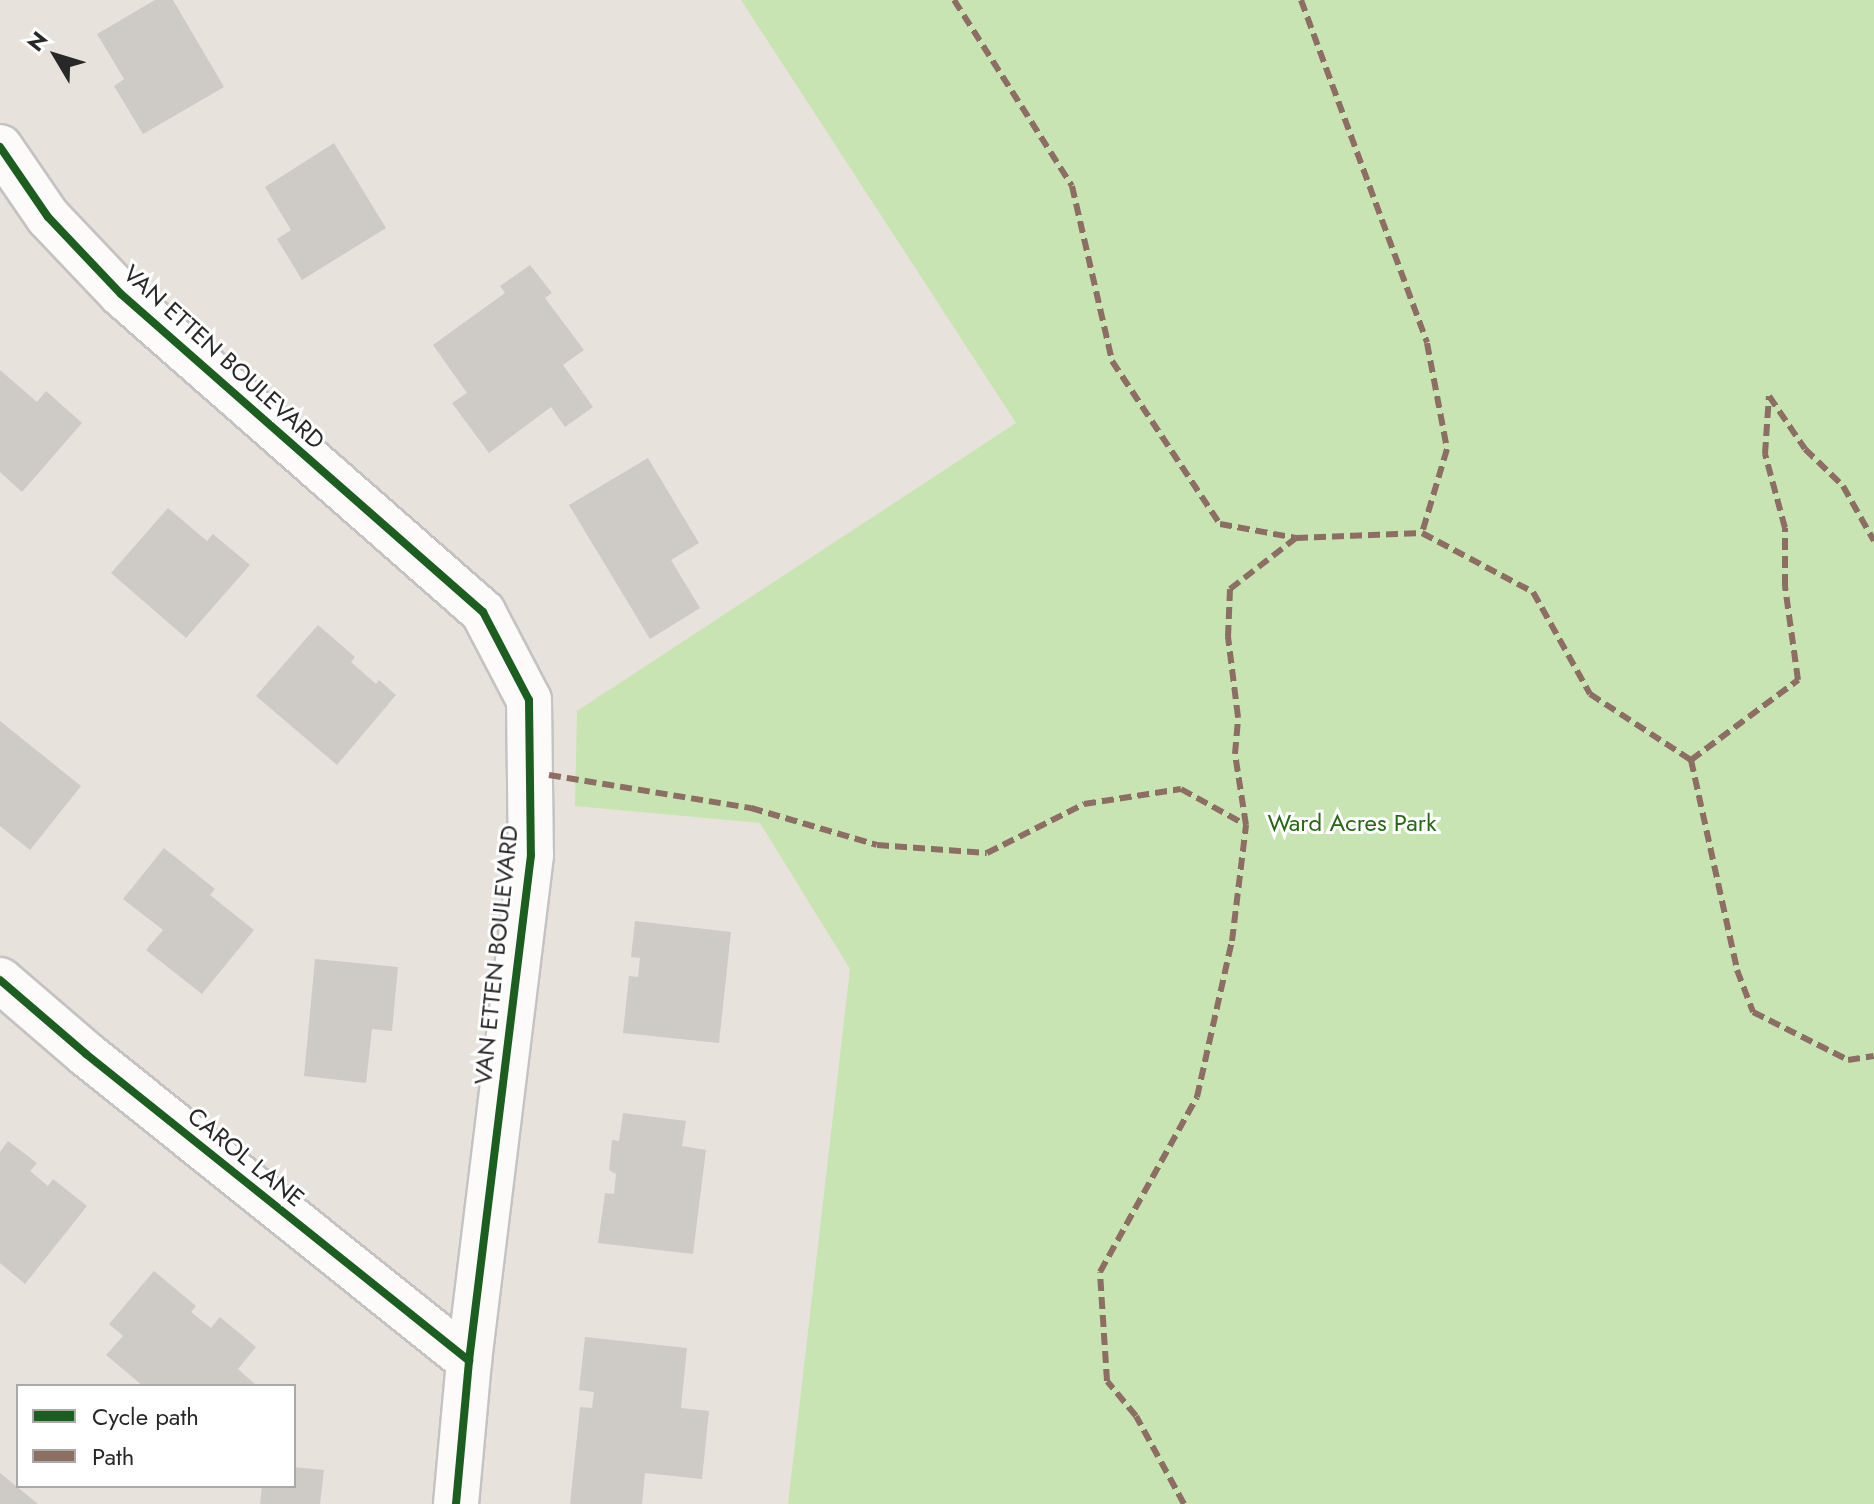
<!DOCTYPE html>
<style>
body{margin:0}
#map{position:relative;width:1874px;height:1504px;overflow:hidden;background:#e8e2dc;font-family:Jost,sans-serif}
div>[style]{position:absolute}
.green>*{inset:0;background:#c9e4b3}
.building>*{inset:0;background:#cecac6}
.roads{filter:drop-shadow(2px 0 #c4c2c2) drop-shadow(-2px 0 #c4c2c2) drop-shadow(0 2px #c4c2c2) drop-shadow(0 -2px #c4c2c2)}
.street>*{height:44px;margin:-22px;padding:0 22px;transform-origin:22px;border-radius:22px;background:#fcfbfa}
.quiet>*{height:6px;margin-top:-3px;transform-origin:0;background:repeating-linear-gradient(90deg,#8d6e63 0 12px,transparent 0 18px)}
.cycleway>*{height:8px;margin:-4px;padding:0 4px;transform-origin:4px;border-radius:4px;background:#1b5e20}
span{translate:-50% -50%;white-space:nowrap;text-align:center;line-height:1.15;-webkit-text-stroke:6px #fff;paint-order:stroke}
.street-label{font-size:24px;color:#282828}
.park-label{font-size:24px;color:#276815}
.legend{position:absolute;left:16px;top:1384px;width:280px;height:104px;box-sizing:border-box;background:#fff;border:2px solid #a9a9a9;margin:0;padding:10px 14px;list-style:none;font-size:24px;color:#282828}
.legend li{display:flex;align-items:center;gap:16px;height:40px}
.legend b{width:40px;border:2px solid #a9a9a9}
.north{position:absolute;left:16px;top:16px;width:80px;height:80px;-webkit-text-stroke:6px #fff;paint-order:stroke;rotate:308deg;font-size:22px;font-weight:700;line-height:32px;text-align:center;color:#282828}
.north::after{content:'';display:block;margin:auto;width:28px;height:36px;background:#282828;clip-path:polygon(50% 0,100% 100%,50% 72%,0 100%)}
</style>
<div id="map">
<div class="green">
<div style="clip-path:polygon(741px 0,1874px 0,1874px 1504px,788px 1504px,850px 969px,760px 823px,575px 806px,577px 711px,1016px 423px)"></div>
</div>
<div class="building">
<div style="clip-path:polygon(155px 0,173px 0,224px 87px,143px 134px,114px 86px,124px 79px,97px 34px)"></div>
<div style="clip-path:polygon(334px 143px,386px 228px,302px 280px,277px 239px,291px 230px,265px 187px)"></div>
<div style="clip-path:polygon(530px 265px,552px 293px,545px 298px,584px 350px,563px 365px,593px 407px,565px 427px,551px 407px,489px 453px,452px 403px,467px 393px,433px 345px,505px 293px,500px 286px)"></div>
<div style="clip-path:polygon(0 370px,37px 402px,46px 391px,82px 423px,22px 492px,0 472px)"></div>
<div style="clip-path:polygon(648px 458px,699px 543px,671px 560px,700px 608px,650px 639px,569px 505px)"></div>
<div style="clip-path:polygon(168px 508px,207px 541px,213px 534px,250px 565px,186px 638px,111px 573px)"></div>
<div style="clip-path:polygon(318px 625px,355px 657px,351px 662px,376px 684px,379px 680px,396px 695px,337px 765px,256px 696px)"></div>
<div style="clip-path:polygon(0 721px,81px 786px,30px 850px,0 826px)"></div>
<div style="clip-path:polygon(164px 848px,215px 889px,210px 895px,254px 930px,202px 994px,146px 950px,163px 930px,123px 899px)"></div>
<div style="clip-path:polygon(635px 921px,731px 932px,719px 1043px,623px 1033px,629px 976px,638px 977px,640px 958px,631px 957px)"></div>
<div style="clip-path:polygon(315px 959px,398px 967px,392px 1031px,372px 1029px,366px 1083px,304px 1076px)"></div>
<div style="clip-path:polygon(623px 1113px,686px 1121px,682px 1146px,706px 1150px,693px 1254px,598px 1243px,605px 1193px,614px 1194px,616px 1174px,609px 1170px,612px 1140px,619px 1141px)"></div>
<div style="clip-path:polygon(8px 1141px,37px 1163px,30px 1171px,48px 1186px,53px 1179px,87px 1206px,25px 1284px,0 1263px,0 1152px)"></div>
<div style="clip-path:polygon(154px 1271px,196px 1306px,191px 1312px,211px 1328px,220px 1317px,256px 1347px,238px 1369px,257px 1386px,143px 1386px,106px 1355px,123px 1336px,109px 1324px)"></div>
<div style="clip-path:polygon(585px 1337px,687px 1348px,681px 1408px,709px 1411px,702px 1479px,645px 1473px,642px 1504px,570px 1504px,580px 1407px,592px 1408px,594px 1392px,579px 1390px)"></div>
<div style="clip-path:polygon(294px 1467px,324px 1470px,320px 1504px,260px 1504px,262px 1486px,294px 1486px)"></div>
<div style="clip-path:polygon(0 1473px,38px 1504px,0 1504px)"></div>
</div>
<div class="roads">
<div class="street">
<div style="left:0;top:147px;width:85px;rotate:55.6deg"></div>
<div style="left:48px;top:217px;width:106px;rotate:46.5deg"></div>
<div style="left:121px;top:294px;width:482px;rotate:41.3deg"></div>
<div style="left:483px;top:612px;width:99px;rotate:62.4deg"></div>
<div style="left:529px;top:700px;width:155px;rotate:89.3deg"></div>
<div style="left:531px;top:855px;width:510px;rotate:96.99deg"></div>
<div style="left:469px;top:1361px;width:144px;rotate:95.2deg"></div>
<div style="left:0;top:980px;width:113px;rotate:40.7deg"></div>
<div style="left:86px;top:1054px;width:491px;rotate:38.7deg"></div>
</div>
</div>
<div class="quiet">
<div style="left:954px;top:0;width:220px;rotate:57.6deg"></div>
<div style="left:1072px;top:186px;width:180px;rotate:77.1deg"></div>
<div style="left:1112px;top:361px;width:196px;rotate:56.5deg"></div>
<div style="left:1220px;top:524px;width:77px;rotate:10.4deg"></div>
<div style="left:1296px;top:538px;width:126px;rotate:-2.3deg"></div>
<div style="left:1422px;top:533px;width:126px;rotate:28deg"></div>
<div style="left:1533px;top:592px;width:117px;rotate:60.8deg"></div>
<div style="left:1590px;top:694px;width:121px;rotate:33.2deg"></div>
<div style="left:1691px;top:760px;width:215px;rotate:77.6deg"></div>
<div style="left:1737px;top:970px;width:45px;rotate:69.1deg"></div>
<div style="left:1753px;top:1012px;width:106px;rotate:26.8deg"></div>
<div style="left:1848px;top:1060px;width:26px;rotate:-9deg"></div>
<div style="left:1301px;top:0;width:365px;rotate:69.8deg"></div>
<div style="left:1427px;top:343px;width:108px;rotate:79.3deg"></div>
<div style="left:1447px;top:449px;width:88px;rotate:106.6deg"></div>
<div style="left:1691px;top:760px;width:134px;rotate:-36.8deg"></div>
<div style="left:1798px;top:680px;width:95px;rotate:-97.9deg"></div>
<div style="left:1785px;top:586px;width:58px;rotate:-90deg"></div>
<div style="left:1785px;top:528px;width:77px;rotate:-105.1deg"></div>
<div style="left:1765px;top:454px;width:58px;rotate:-86.1deg"></div>
<div style="left:1769px;top:396px;width:64px;rotate:55.8deg"></div>
<div style="left:1805px;top:449px;width:53px;rotate:44.2deg"></div>
<div style="left:1843px;top:486px;width:63px;rotate:60.6deg"></div>
<div style="left:549px;top:775px;width:205px;rotate:9.3deg"></div>
<div style="left:751px;top:808px;width:131px;rotate:16.4deg"></div>
<div style="left:877px;top:845px;width:110px;rotate:4.2deg"></div>
<div style="left:987px;top:853px;width:109px;rotate:-26.8deg"></div>
<div style="left:1084px;top:804px;width:98px;rotate:-8.8deg"></div>
<div style="left:1181px;top:789px;width:74px;rotate:29deg"></div>
<div style="left:1184px;top:1504px;width:100px;rotate:-118.6deg"></div>
<div style="left:1136px;top:1416px;width:45px;rotate:-129.6deg"></div>
<div style="left:1107px;top:1381px;width:109px;rotate:-93.7deg"></div>
<div style="left:1100px;top:1272px;width:200px;rotate:-61deg"></div>
<div style="left:1197px;top:1097px;width:160px;rotate:-77.4deg"></div>
<div style="left:1232px;top:941px;width:117px;rotate:-83.1deg"></div>
<div style="left:1246px;top:825px;width:72px;rotate:-98.8deg"></div>
<div style="left:1235px;top:754px;width:37px;rotate:-85deg"></div>
<div style="left:1238px;top:717px;width:81px;rotate:-97.1deg"></div>
<div style="left:1228px;top:637px;width:48px;rotate:-87.6deg"></div>
<div style="left:1230px;top:589px;width:83px;rotate:-37.7deg"></div>
</div>
<div class="cycleway">
<div style="left:0;top:147px;width:85px;rotate:55.6deg"></div>
<div style="left:48px;top:217px;width:106px;rotate:46.5deg"></div>
<div style="left:121px;top:294px;width:482px;rotate:41.3deg"></div>
<div style="left:483px;top:612px;width:99px;rotate:62.4deg"></div>
<div style="left:529px;top:700px;width:155px;rotate:89.3deg"></div>
<div style="left:531px;top:855px;width:510px;rotate:96.99deg"></div>
<div style="left:469px;top:1361px;width:144px;rotate:95.2deg"></div>
<div style="left:0;top:980px;width:113px;rotate:40.7deg"></div>
<div style="left:86px;top:1054px;width:491px;rotate:38.7deg"></div>
</div>
<div class="street-label">
<span style="left:224px;top:357px;rotate:42deg">VAN ETTEN BOULEVARD</span>
<span style="left:496px;top:955px;rotate:-84deg">VAN ETTEN BOULEVARD</span>
<span style="left:246px;top:1157px;rotate:39deg">CAROL LANE</span>
</div>
<div class="park-label">
<span style="left:1352px;top:823px">Ward Acres Park</span>
</div>
<ul class="legend">
<li><b style="height:10px;background:#1b5e20"></b>Cycle path</li>
<li><b style="height:10px;background:#8d6e63"></b>Path</li>
</ul>
<div class="north">N</div>
</div>
